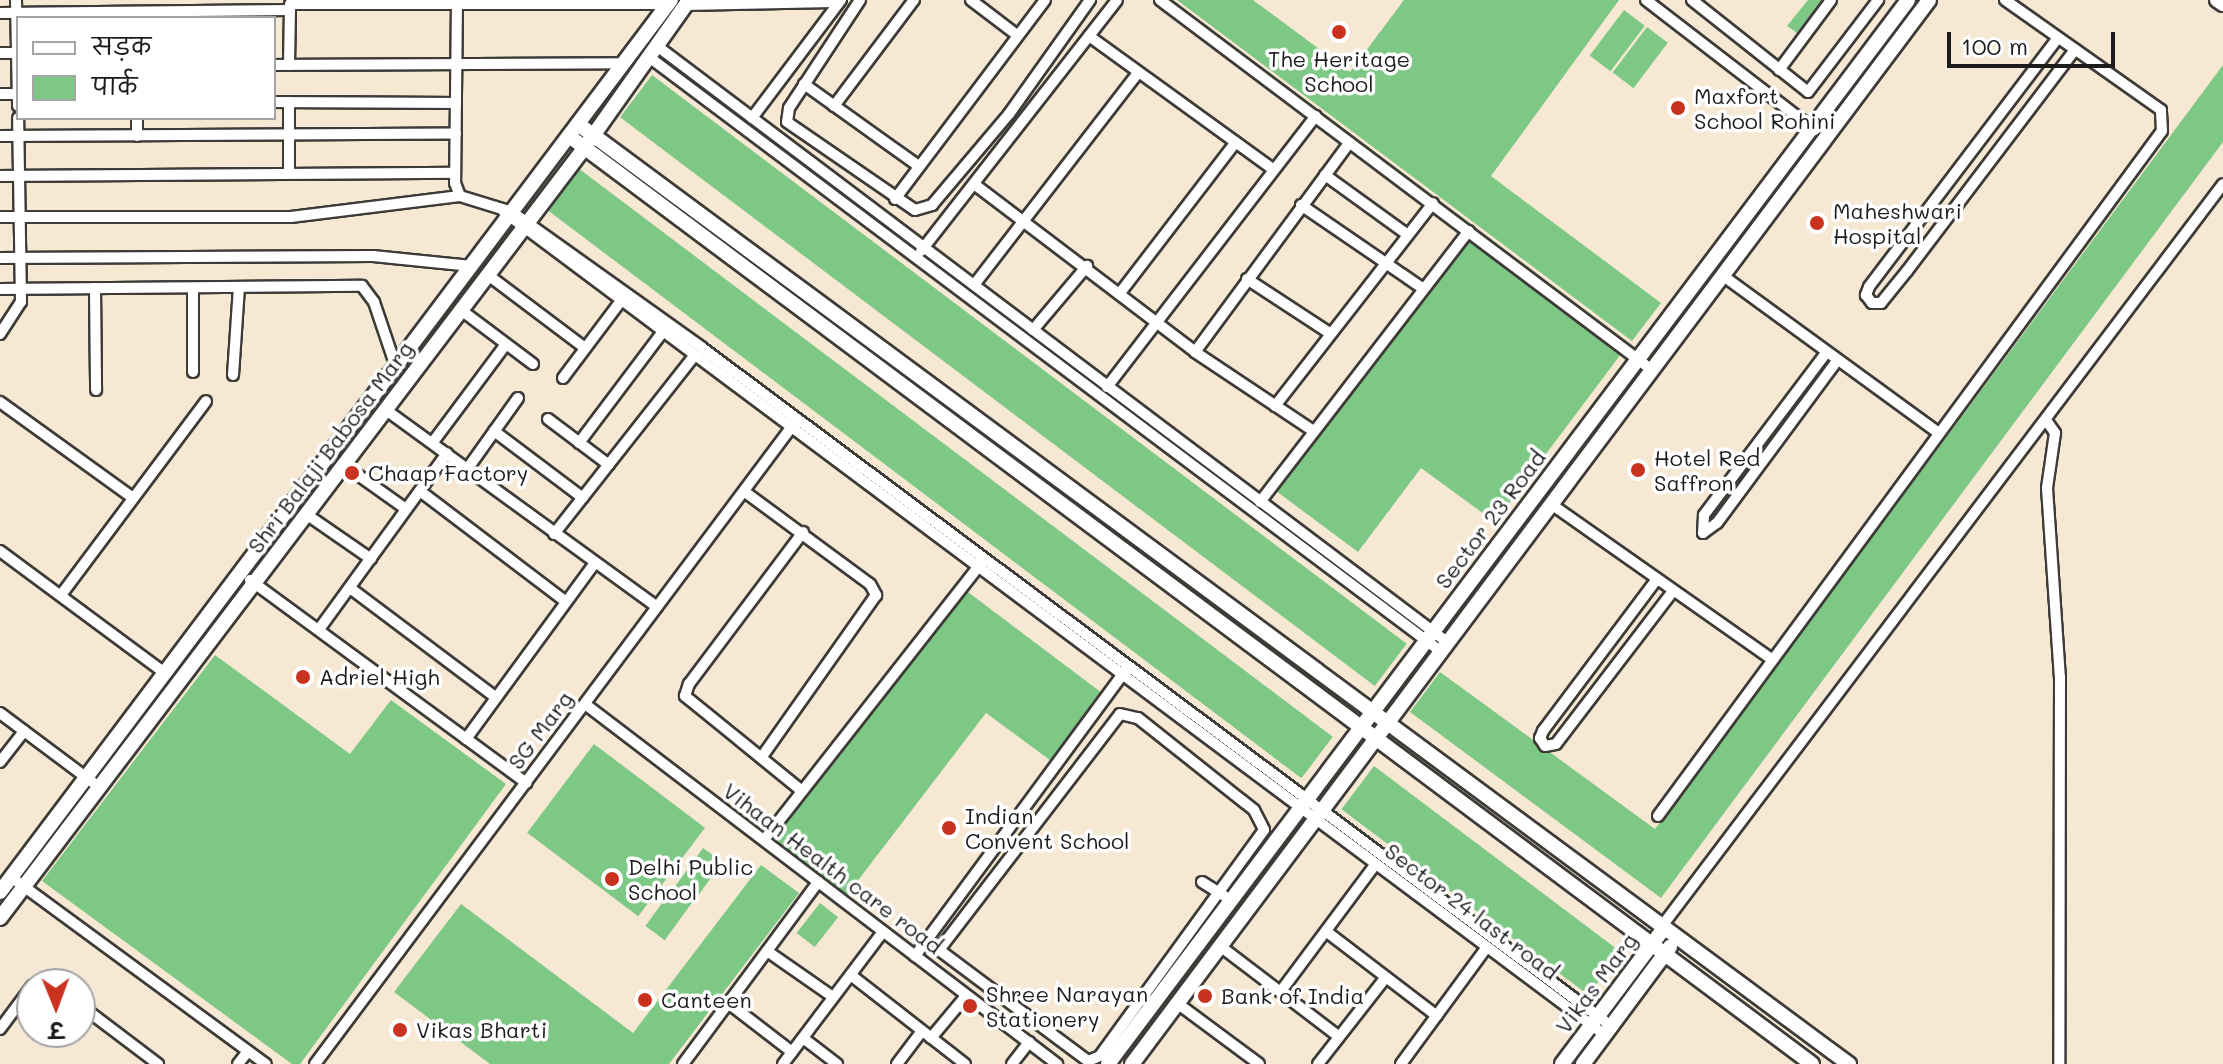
<!DOCTYPE html>
<meta charset="utf-8">
<style>
body{margin:0}
#map{position:relative;width:2223px;height:1064px;overflow:hidden;background:#f6e8d3;font-family:Mali,"Playpen Sans Deva",sans-serif}
div>[style]{position:absolute}
.green>*{inset:0;background:#7ec885;transform-origin:0 0}
.roads{filter:drop-shadow(2px 0 #3d3b37) drop-shadow(-2px 0 #3d3b37) drop-shadow(0 2px #3d3b37) drop-shadow(0 -2px #3d3b37)}
.street>*{height:10px;margin:-5px;padding:0 5px;transform-origin:5px;border-radius:5px;background:#fff}
.secondary>*{height:14px;margin:-7px;padding:0 7px;transform-origin:7px;border-radius:7px;background:#fff}
.dots>*{width:22px;height:22px;translate:-50% -50%;box-sizing:border-box;border:4px solid #fff;border-radius:50%}
span{translate:-50% -50%;white-space:nowrap;text-align:center;line-height:1.15;-webkit-text-stroke:7px #fff;paint-order:stroke}
.poi-label{font-size:22px;color:#1c1c1c}
.left{translate:0 -50%;text-align:left}
.street-label{font-size:22px;color:#1c1c1c}
.legend{position:absolute;left:16px;top:16px;width:260px;height:104px;box-sizing:border-box;background:#fff;border:2px solid #a4a4a4;margin:0;padding:10px 14px;list-style:none;font-size:24px;color:#1c1c1c}
.legend li{display:flex;align-items:center;gap:16px;height:40px}
.legend b{width:40px;border:2px solid #a4a4a4}
.north{position:absolute;left:16px;top:968px;width:80px;height:80px;box-sizing:border-box;background:#fff;border:2px solid #a4a4a4;border-radius:50%;rotate:179deg;font-size:22px;font-weight:700;line-height:32px;text-align:center;color:#1c1c1c}
.north::after{content:'';display:block;margin:auto;width:28px;height:36px;background:#c8321e;clip-path:polygon(50% 0,100% 100%,50% 72%,0 100%)}
.scale{position:absolute;left:1947px;top:32px;width:168px;height:36px;box-sizing:border-box;border:4px solid #1c1c1c;border-top:0;padding-left:10px;font-size:24px;line-height:28px;white-space:nowrap;color:#1c1c1c;-webkit-text-stroke:6px #fff;paint-order:stroke}
</style>
<div id="map">
<div class="green">
<div style="clip-path:polygon(1177px 0,1253px 0,1350px 72px,1404px 0,1619px 0,1491px 176px,1661px 303px,1632px 341px)"></div>
<div style="clip-path:polygon(1808px 0,1829px 0,1803px 37px,1787px 26px)"></div>
<div style="left:1624px;top:10px;width:26px;height:57px;rotate:37deg"></div>
<div style="left:1647px;top:27px;width:26px;height:57px;rotate:37deg"></div>
<div style="clip-path:polygon(2223px 65px,2223px 142px,1661px 898px,1410px 712px,1440px 672px,1655px 829px)"></div>
<div style="left:652px;top:75px;width:945px;height:53px;rotate:37deg"></div>
<div style="left:578px;top:168px;width:945px;height:52px;rotate:37deg"></div>
<div style="clip-path:polygon(1462px 235px,1621px 354px,1495px 522px,1421px 468px,1358px 552px,1272px 488px)"></div>
<div style="clip-path:polygon(964px 589px,1106px 696px,1054px 763px,986px 713px,843px 900px,769px 845px)"></div>
<div style="clip-path:polygon(215px 655px,350px 754px,391px 700px,506px 784px,300px 1064px,292px 1064px,42px 881px)"></div>
<div style="left:594px;top:744px;width:139px;height:111px;rotate:37deg"></div>
<div style="left:1374px;top:766px;width:309px;height:54px;rotate:37deg"></div>
<div style="left:703px;top:848px;width:24px;height:47px;rotate:36deg"></div>
<div style="clip-path:polygon(761px 865px,799px 893px,669px 1064px,490px 1064px,394px 992px,461px 904px,633px 1033px)"></div>
<div style="left:673px;top:888px;width:24px;height:47px;rotate:36deg"></div>
<div style="left:820px;top:903px;width:23px;height:38px;rotate:38deg"></div>
</div>
<div class="roads">
<div class="street">
<div style="left:16px;top:0;width:106px;rotate:88.9deg"></div>
<div style="left:457px;top:0;width:183px;rotate:90.6deg"></div>
<div style="left:455px;top:183px;width:14px;rotate:69deg"></div>
<div style="left:460px;top:196px;width:54px;rotate:17.1deg"></div>
<div style="left:512px;top:212px;width:232px;rotate:35.5deg"></div>
<div style="left:701px;top:347px;width:1135px;rotate:36.73deg"></div>
<div style="left:860px;top:0;width:129px;rotate:123.3deg"></div>
<div style="left:789px;top:108px;width:14px;rotate:98deg"></div>
<div style="left:787px;top:122px;width:155px;rotate:34.5deg"></div>
<div style="left:915px;top:210px;width:18px;rotate:-16deg"></div>
<div style="left:932px;top:205px;width:119px;rotate:-49.8deg"></div>
<div style="left:1009px;top:114px;width:140px;rotate:-54.6deg"></div>
<div style="left:971px;top:0;width:58px;rotate:37.3deg"></div>
<div style="left:1160px;top:0;width:616px;rotate:36.94deg"></div>
<div style="left:1646px;top:0;width:213px;rotate:37.6deg"></div>
<div style="left:1692px;top:0;width:148px;rotate:38.4deg"></div>
<div style="left:1808px;top:92px;width:116px;rotate:-52.7deg"></div>
<div style="left:290px;top:4px;width:379px"></div>
<div style="left:686px;top:5px;width:147px;rotate:-1.2deg"></div>
<div style="left:0;top:13px;width:290px;rotate:-0.6deg"></div>
<div style="left:1089px;top:36px;width:227px;rotate:35.9deg"></div>
<div style="left:2057px;top:39px;width:311px;rotate:127.2deg"></div>
<div style="left:1869px;top:287px;width:9px;rotate:111deg"></div>
<div style="left:1866px;top:295px;width:10px;rotate:53deg"></div>
<div style="left:1872px;top:303px;width:9px"></div>
<div style="left:1881px;top:303px;width:41px;rotate:-50.9deg"></div>
<div style="left:1907px;top:271px;width:278px;rotate:-52.8deg"></div>
<div style="left:657px;top:46px;width:990px;rotate:37.03deg"></div>
<div style="left:0;top:53px;width:18px"></div>
<div style="left:649px;top:57px;width:989px;rotate:36.9deg"></div>
<div style="left:274px;top:65px;width:350px;rotate:-0.3deg"></div>
<div style="left:289px;top:65px;width:59px;rotate:-89deg"></div>
<div style="left:1779px;top:70px;width:87px;rotate:-53.4deg"></div>
<div style="left:804px;top:84px;width:139px;rotate:35.6deg"></div>
<div style="left:0;top:94px;width:18px"></div>
<div style="left:274px;top:102px;width:182px;rotate:0.3deg"></div>
<div style="left:834px;top:106px;width:133px;rotate:-53deg"></div>
<div style="left:752px;top:118px;width:148px;rotate:-53deg"></div>
<div style="left:0;top:136px;width:456px;rotate:-0.3deg"></div>
<div style="left:137px;top:136px;width:18px;rotate:-90deg"></div>
<div style="left:289px;top:173px;width:71px;rotate:-90deg"></div>
<div style="left:1325px;top:175px;width:102px;rotate:35.9deg"></div>
<div style="left:0;top:176px;width:455px;rotate:-0.4deg"></div>
<div style="left:974px;top:184px;width:278px;rotate:37.2deg"></div>
<div style="left:1195px;top:352px;width:141px;rotate:33.7deg"></div>
<div style="left:895px;top:199px;width:249px;rotate:-53deg"></div>
<div style="left:1301px;top:205px;width:147px;rotate:34.4deg"></div>
<div style="left:504px;top:212px;width:1375px;rotate:36.78deg"></div>
<div style="left:0;top:217px;width:291px"></div>
<div style="left:291px;top:217px;width:170px;rotate:-7.1deg"></div>
<div style="left:921px;top:251px;width:318px;rotate:-52deg"></div>
<div style="left:0;top:258px;width:373px;rotate:-0.3deg"></div>
<div style="left:373px;top:256px;width:99px;rotate:5.8deg"></div>
<div style="left:488px;top:275px;width:121px;rotate:37deg"></div>
<div style="left:1722px;top:275px;width:268px;rotate:36.1deg"></div>
<div style="left:1247px;top:279px;width:100px;rotate:33.2deg"></div>
<div style="left:974px;top:285px;width:268px;rotate:-52.3deg"></div>
<div style="left:95px;top:288px;width:102px;rotate:89.4deg"></div>
<div style="left:0;top:289px;width:362px;rotate:-0.5deg"></div>
<div style="left:362px;top:286px;width:20px;rotate:53deg"></div>
<div style="left:374px;top:302px;width:69px;rotate:71.3deg"></div>
<div style="left:1120px;top:293px;width:190px;rotate:-52.5deg"></div>
<div style="left:461px;top:310px;width:90px;rotate:36.9deg"></div>
<div style="left:1033px;top:330px;width:84px;rotate:-49.8deg"></div>
<div style="left:0;top:334px;width:38px;rotate:-57deg"></div>
<div style="left:21px;top:302px;width:184px;rotate:-90.9deg"></div>
<div style="left:1195px;top:352px;width:260px;rotate:-53.6deg"></div>
<div style="left:1826px;top:353px;width:203px;rotate:127deg"></div>
<div style="left:1704px;top:515px;width:18px;rotate:93deg"></div>
<div style="left:1703px;top:533px;width:17px;rotate:-36deg"></div>
<div style="left:1717px;top:523px;width:202px;rotate:-53.5deg"></div>
<div style="left:193px;top:372px;width:84px;rotate:-90deg"></div>
<div style="left:233px;top:375px;width:88px;rotate:-86.1deg"></div>
<div style="left:563px;top:378px;width:95px;rotate:-53.1deg"></div>
<div style="left:1107px;top:387px;width:342px;rotate:-52.4deg"></div>
<div style="left:0;top:402px;width:164px;rotate:35.8deg"></div>
<div style="left:1275px;top:406px;width:257px;rotate:-52.1deg"></div>
<div style="left:386px;top:410px;width:335px;rotate:36deg"></div>
<div style="left:548px;top:419px;width:76px;rotate:37deg"></div>
<div style="left:2046px;top:420px;width:16px;rotate:55deg"></div>
<div style="left:2055px;top:433px;width:56px;rotate:98.3deg"></div>
<div style="left:2047px;top:488px;width:189px;rotate:86.1deg"></div>
<div style="left:2060px;top:677px;width:387px;rotate:90.1deg"></div>
<div style="left:494px;top:431px;width:111px;rotate:37deg"></div>
<div style="left:433px;top:442px;width:122px;rotate:-53.3deg"></div>
<div style="left:579px;top:443px;width:138px;rotate:-53deg"></div>
<div style="left:344px;top:465px;width:76px;rotate:35.4deg"></div>
<div style="left:468px;top:468px;width:86px;rotate:-54.5deg"></div>
<div style="left:420px;top:491px;width:183px;rotate:37.2deg"></div>
<div style="left:745px;top:492px;width:155px;rotate:36.4deg"></div>
<div style="left:870px;top:584px;width:13px;rotate:61deg"></div>
<div style="left:876px;top:595px;width:199px;rotate:125.2deg"></div>
<div style="left:1260px;top:502px;width:342px;rotate:-52.4deg"></div>
<div style="left:1551px;top:504px;width:271px;rotate:35.1deg"></div>
<div style="left:306px;top:514px;width:79px;rotate:34.7deg"></div>
<div style="left:554px;top:534px;width:226px;rotate:-51.8deg"></div>
<div style="left:0;top:551px;width:205px;rotate:36.5deg"></div>
<div style="left:1657px;top:579px;width:190px;rotate:126.9deg"></div>
<div style="left:1543px;top:731px;width:8px;rotate:113deg"></div>
<div style="left:1540px;top:738px;width:9px;rotate:58deg"></div>
<div style="left:1545px;top:746px;width:11px;rotate:-10deg"></div>
<div style="left:1556px;top:744px;width:193px;rotate:-52.6deg"></div>
<div style="left:250px;top:580px;width:343px;rotate:36.3deg"></div>
<div style="left:350px;top:588px;width:180px;rotate:36.9deg"></div>
<div style="left:61px;top:595px;width:242px;rotate:-53.2deg"></div>
<div style="left:320px;top:628px;width:216px;rotate:-54deg"></div>
<div style="left:585px;top:704px;width:594px;rotate:37.33deg"></div>
<div style="left:0;top:713px;width:124px;rotate:36.8deg"></div>
<div style="left:1120px;top:714px;width:18px;rotate:13deg"></div>
<div style="left:1138px;top:718px;width:148px;rotate:38.4deg"></div>
<div style="left:1254px;top:810px;width:22px;rotate:63deg"></div>
<div style="left:1264px;top:830px;width:279px;rotate:126deg"></div>
<div style="left:1100px;top:1056px;width:13px;rotate:157deg"></div>
<div style="left:1088px;top:1061px;width:186px;rotate:-143.3deg"></div>
<div style="left:939px;top:950px;width:297px;rotate:-52.5deg"></div>
<div style="left:466px;top:739px;width:217px;rotate:-53.8deg"></div>
<div style="left:0;top:762px;width:39px;rotate:-52deg"></div>
<div style="left:802px;top:791px;width:151px;rotate:-140.9deg"></div>
<div style="left:685px;top:696px;width:13px;rotate:-72deg"></div>
<div style="left:689px;top:684px;width:190px;rotate:-53.1deg"></div>
<div style="left:1658px;top:816px;width:850px;rotate:-53.66deg"></div>
<div style="left:2162px;top:131px;width:21px;rotate:-93deg"></div>
<div style="left:2161px;top:110px;width:191px;rotate:-144.8deg"></div>
<div style="left:764px;top:840px;width:352px;rotate:-51.9deg"></div>
<div style="left:11px;top:877px;width:316px;rotate:36.3deg"></div>
<div style="left:1202px;top:882px;width:26px;rotate:32deg"></div>
<div style="left:1662px;top:926px;width:930px;rotate:-52.91deg"></div>
<div style="left:1327px;top:932px;width:138px;rotate:37.4deg"></div>
<div style="left:1220px;top:946px;width:148px;rotate:37.3deg"></div>
<div style="left:767px;top:951px;width:80px;rotate:34.9deg"></div>
<div style="left:915px;top:956px;width:354px;rotate:-53.6deg"></div>
<div style="left:852px;top:976px;width:143px;rotate:37.9deg"></div>
<div style="left:38px;top:984px;width:8px"></div>
<div style="left:1281px;top:991px;width:157px;rotate:-53.3deg"></div>
<div style="left:727px;top:1002px;width:82px;rotate:37.6deg"></div>
<div style="left:1177px;top:1003px;width:102px;rotate:36.6deg"></div>
<div style="left:80px;top:1005px;width:98px;rotate:37.1deg"></div>
<div style="left:0;top:1029px;width:54px;rotate:-53.3deg"></div>
<div style="left:803px;top:1038px;width:43px;rotate:37.4deg"></div>
<div style="left:931px;top:1038px;width:55px;rotate:-50.2deg"></div>
<div style="left:238px;top:1064px;width:16px;rotate:-52deg"></div>
<div style="left:315px;top:1064px;width:798px;rotate:-53.2deg"></div>
<div style="left:683px;top:1064px;width:227px;rotate:-53.4deg"></div>
<div style="left:783px;top:1064px;width:166px;rotate:-52.9deg"></div>
<div style="left:897px;top:1064px;width:41px;rotate:-52.9deg"></div>
<div style="left:1012px;top:1064px;width:28px;rotate:-52deg"></div>
<div style="left:1318px;top:1064px;width:110px;rotate:-52deg"></div>
<div style="left:1401px;top:1064px;width:145px;rotate:-53.7deg"></div>
</div>
<div class="secondary">
<div style="left:2217px;top:0;width:7px;rotate:34deg"></div>
<div style="left:578px;top:124px;width:1581px;rotate:36.49deg"></div>
<div style="left:569px;top:136px;width:1551px;rotate:36.74deg"></div>
<div style="left:0;top:892px;width:1116px;rotate:-53.05deg"></div>
<div style="left:0;top:918px;width:968px;rotate:-52.81deg"></div>
<div style="left:585px;top:147px;width:180px;rotate:-54.7deg"></div>
<div style="left:1108px;top:1064px;width:1331px;rotate:-53.06deg"></div>
<div style="left:1132px;top:1064px;width:1329px;rotate:-53.16deg"></div>
<div style="left:1562px;top:1064px;width:170px;rotate:-53.1deg"></div>
<div style="left:1583px;top:1064px;width:146px;rotate:-53.4deg"></div>
</div>
</div>
<div class="dots">
<div style="left:1339px;top:32px;background:#c8321e"></div>
<div style="left:1678px;top:108px;background:#c8321e"></div>
<div style="left:1817px;top:223px;background:#c8321e"></div>
<div style="left:1638px;top:470px;background:#c8321e"></div>
<div style="left:352px;top:473px;background:#c8321e"></div>
<div style="left:303px;top:677px;background:#c8321e"></div>
<div style="left:949px;top:828px;background:#c8321e"></div>
<div style="left:612px;top:879px;background:#c8321e"></div>
<div style="left:1205px;top:996px;background:#c8321e"></div>
<div style="left:645px;top:1000px;background:#c8321e"></div>
<div style="left:970px;top:1006px;background:#c8321e"></div>
<div style="left:400px;top:1030px;background:#c8321e"></div>
</div>
<div class="poi-label">
<span style="left:1339px;top:71px">The Heritage<br>School</span>
<span class="left" style="left:1694px;top:108px">Maxfort<br>School Rohini</span>
<span class="left" style="left:1833px;top:223px">Maheshwari<br>Hospital</span>
<span class="left" style="left:1654px;top:470px">Hotel Red<br>Saffron</span>
<span class="left" style="left:368px;top:473px">Chaap Factory</span>
<span class="left" style="left:319px;top:677px">Adriel High</span>
<span class="left" style="left:965px;top:828px">Indian<br>Convent School</span>
<span class="left" style="left:628px;top:879px">Delhi Public<br>School</span>
<span class="left" style="left:986px;top:1006px">Shree Narayan<br>Stationery</span>
<span class="left" style="left:1221px;top:996px">Bank of India</span>
<span class="left" style="left:661px;top:1000px">Canteen</span>
<span class="left" style="left:416px;top:1030px">Vikas Bharti</span>
</div>
<div class="street-label">
<span style="left:330px;top:447px;rotate:-53deg">Shri Balaji Babosa Marg</span>
<span style="left:1490px;top:519px;rotate:-53deg">Sector 23 Road</span>
<span style="left:540px;top:730px;rotate:-53deg">SG Marg</span>
<span style="left:833px;top:868px;rotate:37deg">Vihaan Health care road</span>
<span style="left:1472px;top:911px;rotate:37deg">Sector 24 last road</span>
<span style="left:1596px;top:983px;rotate:-53deg">Vikas Marg</span>
</div>
<ul class="legend">
<li><b style="height:10px;background:#fff"></b>सड़क</li>
<li><b style="height:22px;background:#7ec885"></b>पार्क</li>
</ul>
<div class="north">उ</div>
<div class="scale">100 m</div>
</div>
